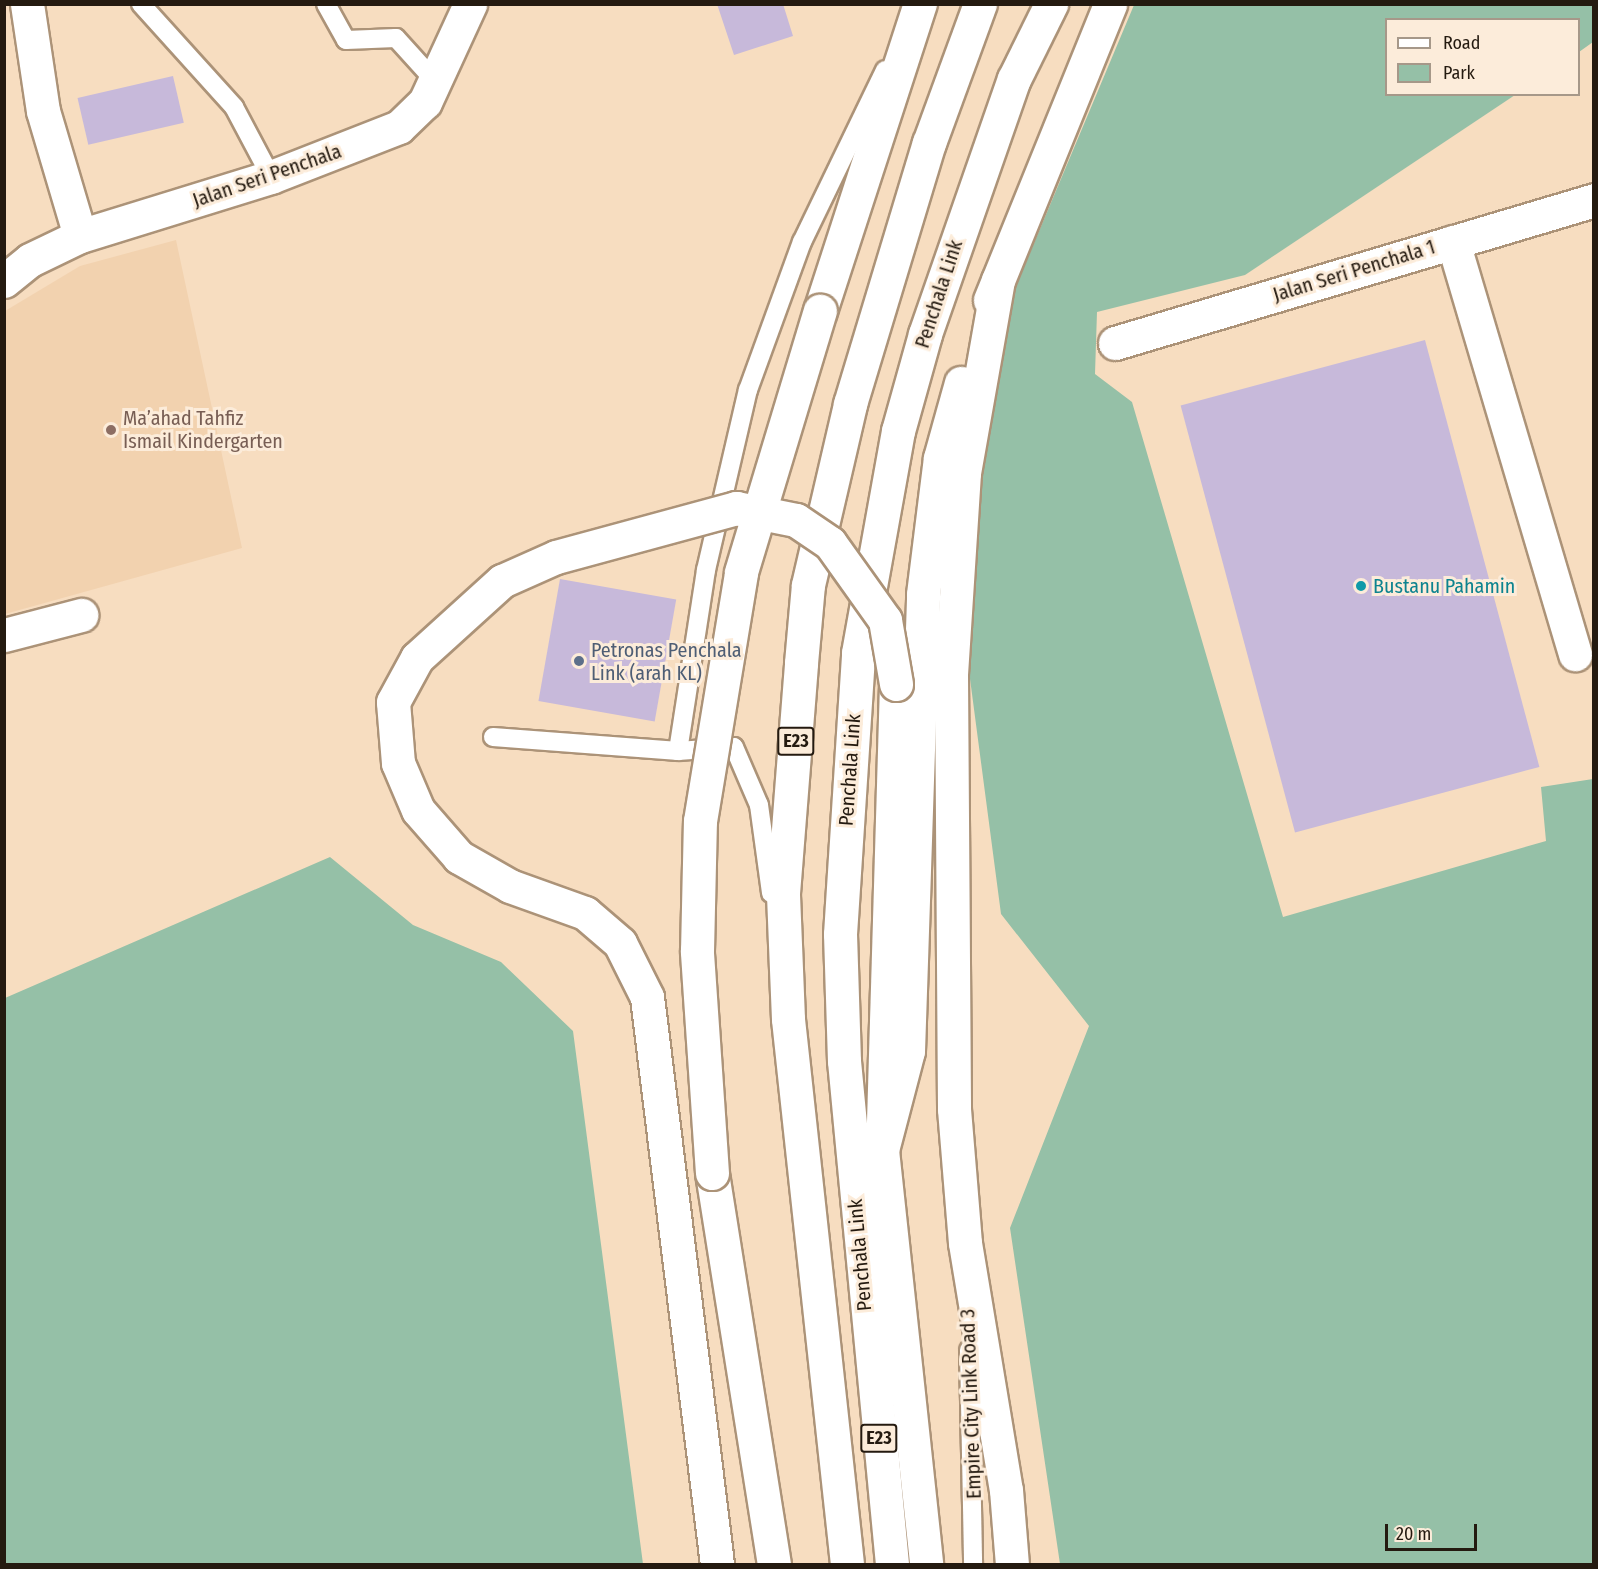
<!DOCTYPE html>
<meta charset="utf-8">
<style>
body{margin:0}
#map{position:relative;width:1598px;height:1569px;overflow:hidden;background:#f7ddc0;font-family:"Fira Sans Condensed",sans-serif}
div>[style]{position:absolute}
.built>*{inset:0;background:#f2d2af}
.green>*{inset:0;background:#95c0a7}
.building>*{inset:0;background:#c7b9da;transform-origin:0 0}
.roads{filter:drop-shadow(2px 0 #ac9378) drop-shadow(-2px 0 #ac9378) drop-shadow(0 2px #ac9378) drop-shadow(0 -2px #ac9378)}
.lane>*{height:18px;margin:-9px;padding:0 9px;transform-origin:9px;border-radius:9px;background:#fff}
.street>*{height:33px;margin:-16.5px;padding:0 16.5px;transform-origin:16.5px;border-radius:16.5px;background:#fff}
.secondary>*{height:33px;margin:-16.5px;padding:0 16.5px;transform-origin:16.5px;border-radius:16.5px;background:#fff}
.highway>*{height:33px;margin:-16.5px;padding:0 16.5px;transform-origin:16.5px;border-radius:16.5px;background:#fff}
.bridges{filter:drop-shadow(2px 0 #ac9378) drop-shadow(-2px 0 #ac9378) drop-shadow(0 2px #ac9378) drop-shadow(0 -2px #ac9378)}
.highway-bridge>*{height:33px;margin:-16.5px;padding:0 16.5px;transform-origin:16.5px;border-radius:16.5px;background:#fff}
.dots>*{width:16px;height:16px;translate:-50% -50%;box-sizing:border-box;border:3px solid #fcecda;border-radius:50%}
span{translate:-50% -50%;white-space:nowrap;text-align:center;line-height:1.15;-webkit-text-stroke:6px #fcecda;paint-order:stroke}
.shield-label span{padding:2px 4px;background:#fcecda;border:2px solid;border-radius:4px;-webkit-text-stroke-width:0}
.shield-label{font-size:18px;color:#241a10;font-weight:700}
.street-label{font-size:20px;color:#241a10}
.education-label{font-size:20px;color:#785e54}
.left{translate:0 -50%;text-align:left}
.culture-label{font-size:20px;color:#0d838f}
.service-label{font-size:20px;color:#4e5e75}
.frame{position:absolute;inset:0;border:6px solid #241a10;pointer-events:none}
.legend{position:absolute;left:1385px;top:18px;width:195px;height:78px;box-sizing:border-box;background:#fcecda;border:2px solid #a69889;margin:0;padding:8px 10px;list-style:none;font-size:18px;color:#241a10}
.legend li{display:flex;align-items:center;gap:12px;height:30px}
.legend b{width:30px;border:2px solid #a69889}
.scale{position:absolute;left:1385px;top:1524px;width:92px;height:27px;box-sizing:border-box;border:3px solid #241a10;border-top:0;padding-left:8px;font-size:18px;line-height:21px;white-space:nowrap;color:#241a10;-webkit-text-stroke:4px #fcecda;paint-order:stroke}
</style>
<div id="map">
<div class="built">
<div style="clip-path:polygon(176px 240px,242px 548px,5px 614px,5px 311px,80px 266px)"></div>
</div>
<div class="green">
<div style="clip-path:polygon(1134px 5px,1593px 5px,1593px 42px,1579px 52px,1578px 20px,1386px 20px,1386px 94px,1515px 95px,1245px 275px,1097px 312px,1095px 374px,1132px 402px,1283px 917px,1546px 841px,1541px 787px,1593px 779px,1593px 1564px,1060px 1564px,1010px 1228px,1089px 1026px,1001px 914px,967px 656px,983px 473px,1016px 286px)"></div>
<div style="clip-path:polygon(330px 857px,413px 925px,501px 962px,573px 1031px,643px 1564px,5px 1564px,5px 998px)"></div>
</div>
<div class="building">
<div style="clip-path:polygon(717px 4px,783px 4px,793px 36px,734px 55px)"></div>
<div style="left:173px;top:76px;width:48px;height:98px;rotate:77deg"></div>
<div style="left:1425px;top:340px;width:442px;height:253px;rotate:75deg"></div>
<div style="left:560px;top:579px;width:118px;height:124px;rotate:10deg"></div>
</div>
<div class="roads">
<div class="lane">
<div style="left:141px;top:4px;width:139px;rotate:47.9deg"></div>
<div style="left:234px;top:107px;width:79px;rotate:62.1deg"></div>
<div style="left:326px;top:4px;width:41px;rotate:60.9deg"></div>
<div style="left:346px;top:40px;width:50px;rotate:-2.3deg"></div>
<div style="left:396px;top:38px;width:58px;rotate:47.8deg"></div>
<div style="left:493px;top:737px;width:186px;rotate:4.3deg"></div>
<div style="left:678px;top:751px;width:56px;rotate:-4.1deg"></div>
<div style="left:734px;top:747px;width:63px;rotate:66.7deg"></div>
<div style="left:759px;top:805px;width:89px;rotate:82.2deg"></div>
<div style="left:678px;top:751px;width:183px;rotate:-81.2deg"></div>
<div style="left:706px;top:570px;width:185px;rotate:-76.9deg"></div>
<div style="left:748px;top:390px;width:158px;rotate:-70deg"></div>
<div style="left:802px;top:242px;width:191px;rotate:-64.2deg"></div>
<div style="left:969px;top:1350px;width:214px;rotate:88.9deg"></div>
</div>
<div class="street">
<div style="left:27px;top:4px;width:108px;rotate:81.5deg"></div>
<div style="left:43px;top:111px;width:130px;rotate:73.5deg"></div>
<div style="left:1453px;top:242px;width:430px;rotate:73.5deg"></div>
<div style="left:1115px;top:343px;width:500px;rotate:-16.6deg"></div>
<div style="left:4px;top:635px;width:80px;rotate:-14.6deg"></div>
</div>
<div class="secondary">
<div style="left:4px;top:281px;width:33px;rotate:-39deg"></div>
<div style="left:30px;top:260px;width:55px;rotate:-25.6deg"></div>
<div style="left:80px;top:236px;width:200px;rotate:-17.2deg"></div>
<div style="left:271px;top:177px;width:137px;rotate:-21.3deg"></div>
<div style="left:399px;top:127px;width:36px;rotate:-44deg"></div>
<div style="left:425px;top:102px;width:108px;rotate:-65.3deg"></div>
</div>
<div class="highway">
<div style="left:998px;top:280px;width:196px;rotate:100deg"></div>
<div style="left:964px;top:473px;width:202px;rotate:93.7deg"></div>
<div style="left:951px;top:675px;width:434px;rotate:89.6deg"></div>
<div style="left:954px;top:1109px;width:134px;rotate:85.3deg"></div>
<div style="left:965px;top:1243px;width:250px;rotate:80.6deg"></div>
<div style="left:1006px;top:1490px;width:74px;rotate:85.4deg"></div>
<div style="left:990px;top:300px;width:319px;rotate:-67.9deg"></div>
<div style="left:820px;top:311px;width:323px;rotate:-72deg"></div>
<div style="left:896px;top:684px;width:466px;rotate:91.7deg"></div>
<div style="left:882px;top:1150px;width:416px;rotate:83.9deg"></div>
<div style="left:882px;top:1150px;width:102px;rotate:-75.3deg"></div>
<div style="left:908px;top:1051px;width:457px;rotate:-88.1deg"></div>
<div style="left:923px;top:594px;width:137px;rotate:-82.9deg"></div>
<div style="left:940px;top:458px;width:78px;rotate:-74.4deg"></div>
<div style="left:712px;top:1173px;width:396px;rotate:81deg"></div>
<div style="left:847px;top:1564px;width:548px;rotate:-96.18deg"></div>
<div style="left:788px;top:1019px;width:126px;rotate:-92.3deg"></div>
<div style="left:783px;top:893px;width:231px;rotate:-85.5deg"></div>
<div style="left:801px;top:663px;width:78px;rotate:-84.9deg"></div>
<div style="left:808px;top:585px;width:186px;rotate:-76.9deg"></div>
<div style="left:850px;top:404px;width:273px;rotate:-73.2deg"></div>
<div style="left:929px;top:143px;width:148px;rotate:-69.9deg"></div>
<div style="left:892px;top:1564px;width:505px;rotate:-95.45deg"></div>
<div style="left:844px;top:1061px;width:127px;rotate:-91.8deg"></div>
<div style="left:840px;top:934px;width:282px;rotate:-86.3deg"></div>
<div style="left:858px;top:653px;width:226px;rotate:-79.8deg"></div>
<div style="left:898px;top:431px;width:101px;rotate:-74.4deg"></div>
<div style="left:925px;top:334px;width:270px;rotate:-70.8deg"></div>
<div style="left:1014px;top:79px;width:84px;rotate:-63.7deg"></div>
</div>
</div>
<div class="bridges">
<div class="highway-bridge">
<div style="left:712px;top:1173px;width:223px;rotate:-93.9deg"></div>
<div style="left:697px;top:951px;width:130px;rotate:-88.7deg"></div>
<div style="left:700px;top:821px;width:252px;rotate:-80.6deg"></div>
<div style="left:741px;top:572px;width:273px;rotate:-73.2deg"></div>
<div style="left:717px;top:1564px;width:571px;rotate:-97.04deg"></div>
<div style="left:647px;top:997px;width:60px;rotate:-116.6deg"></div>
<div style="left:620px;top:943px;width:46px;rotate:-139.4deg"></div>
<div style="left:585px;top:913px;width:80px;rotate:-160.2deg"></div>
<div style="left:510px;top:886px;width:59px;rotate:-150.4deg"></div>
<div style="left:459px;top:857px;width:62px;rotate:-131.1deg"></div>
<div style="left:418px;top:810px;width:51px;rotate:-113.1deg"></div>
<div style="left:398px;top:763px;width:61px;rotate:-94.7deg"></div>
<div style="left:393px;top:702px;width:50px;rotate:-61.4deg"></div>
<div style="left:417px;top:658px;width:115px;rotate:-42.2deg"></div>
<div style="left:502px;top:581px;width:59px;rotate:-24deg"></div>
<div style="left:556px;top:557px;width:187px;rotate:-15.2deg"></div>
<div style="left:736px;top:508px;width:61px;rotate:11.3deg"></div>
<div style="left:796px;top:520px;width:41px;rotate:34.1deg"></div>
<div style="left:830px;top:543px;width:95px;rotate:54.5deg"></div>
<div style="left:885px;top:620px;width:65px;rotate:80.2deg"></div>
</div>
</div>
<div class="dots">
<div style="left:111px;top:430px;background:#8d6e63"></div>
<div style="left:1361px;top:586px;background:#0f9aa8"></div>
<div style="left:579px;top:661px;background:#5c6f8a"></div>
</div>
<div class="shield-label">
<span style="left:796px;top:741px">E23</span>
<span style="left:879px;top:1438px">E23</span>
</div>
<div class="street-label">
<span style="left:267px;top:176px;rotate:-19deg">Jalan Seri Penchala</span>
<span style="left:1354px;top:271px;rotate:-17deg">Jalan Seri Penchala 1</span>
<span style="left:939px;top:294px;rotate:-72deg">Penchala Link</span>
<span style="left:850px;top:770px;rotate:-86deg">Penchala Link</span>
<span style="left:860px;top:1255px;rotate:-95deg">Penchala Link</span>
<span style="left:971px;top:1404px;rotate:-92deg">Empire City Link Road 3</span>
</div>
<div class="education-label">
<span class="left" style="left:123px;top:430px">Ma’ahad Tahfiz<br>Ismail Kindergarten</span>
</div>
<div class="culture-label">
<span class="left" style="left:1373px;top:586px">Bustanu Pahamin</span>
</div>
<div class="service-label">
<span class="left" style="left:591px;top:662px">Petronas Penchala<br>Link (arah KL)</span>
</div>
<div class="frame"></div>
<ul class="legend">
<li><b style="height:8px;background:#fff"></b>Road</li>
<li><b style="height:16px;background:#95c0a7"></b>Park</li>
</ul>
<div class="scale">20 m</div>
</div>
